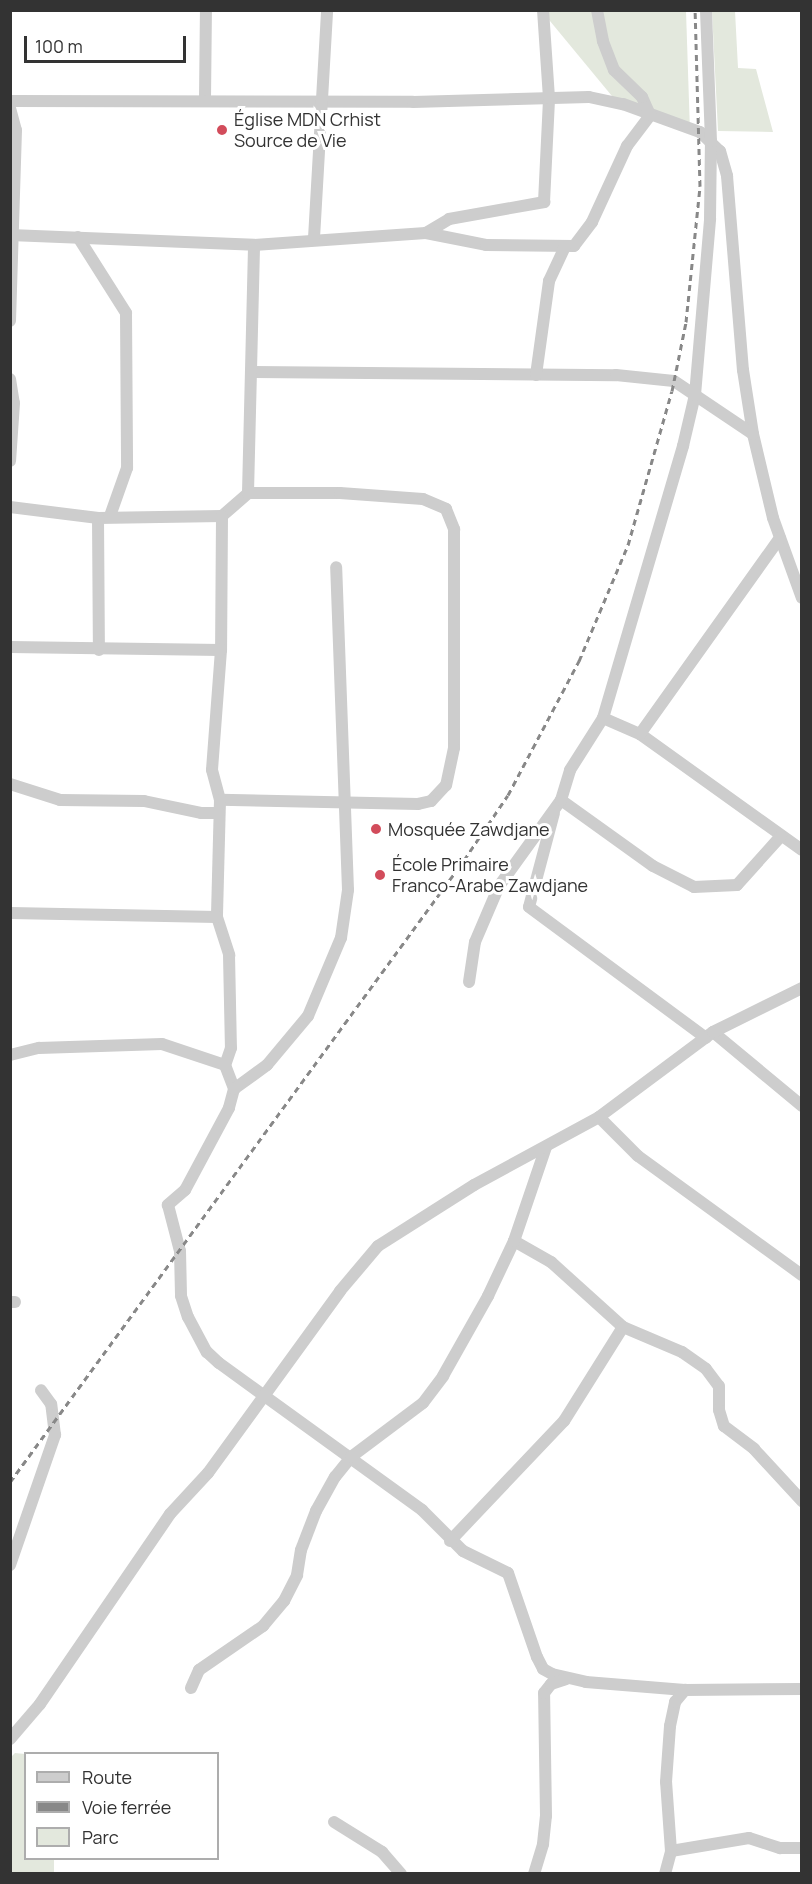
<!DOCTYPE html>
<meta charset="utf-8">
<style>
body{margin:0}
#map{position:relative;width:812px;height:1884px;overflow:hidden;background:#fff;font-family:Manrope,sans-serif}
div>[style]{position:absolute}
.green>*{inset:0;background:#e3e8dd}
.minor>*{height:12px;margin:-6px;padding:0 6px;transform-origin:6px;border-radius:6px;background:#cdcdcd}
.rail>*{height:3px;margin-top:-1.5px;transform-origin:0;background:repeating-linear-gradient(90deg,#888 0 6px,transparent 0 10.5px)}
.dots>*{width:16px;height:16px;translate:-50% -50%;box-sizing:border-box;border:3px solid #fff;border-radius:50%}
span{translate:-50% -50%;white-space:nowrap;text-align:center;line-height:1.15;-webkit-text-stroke:6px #fff;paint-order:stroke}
.poi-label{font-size:18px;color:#333}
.left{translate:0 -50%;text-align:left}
.frame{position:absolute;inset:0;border:12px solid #333;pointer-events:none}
.legend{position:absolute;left:24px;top:1752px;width:195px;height:108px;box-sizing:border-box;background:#fff;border:2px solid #adadad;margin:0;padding:8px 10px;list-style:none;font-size:18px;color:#333}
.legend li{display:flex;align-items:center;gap:12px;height:30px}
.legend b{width:30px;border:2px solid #adadad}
.scale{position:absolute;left:24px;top:36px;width:162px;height:27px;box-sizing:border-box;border:3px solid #333;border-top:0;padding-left:8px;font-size:18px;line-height:21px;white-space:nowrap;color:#333;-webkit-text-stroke:4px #fff;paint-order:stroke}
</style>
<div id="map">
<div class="green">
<div style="clip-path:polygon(545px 10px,686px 11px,690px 132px,621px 107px,545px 15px)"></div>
<div style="clip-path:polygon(712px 11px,735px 11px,738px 68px,756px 69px,773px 132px,718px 131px)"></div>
<div style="clip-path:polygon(15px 1753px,25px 1754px,26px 1858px,54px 1859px,54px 1873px,11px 1873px,10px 1758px)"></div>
</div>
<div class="minor">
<div style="left:205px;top:100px;width:90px;rotate:-89.4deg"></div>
<div style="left:10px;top:101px;width:403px;rotate:0.1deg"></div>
<div style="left:413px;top:102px;width:176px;rotate:-1.6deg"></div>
<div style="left:589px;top:97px;width:35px;rotate:12deg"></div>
<div style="left:623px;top:104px;width:82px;rotate:20deg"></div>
<div style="left:700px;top:132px;width:28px;rotate:44deg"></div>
<div style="left:720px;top:151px;width:26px;rotate:74deg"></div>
<div style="left:727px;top:176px;width:195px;rotate:85.3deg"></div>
<div style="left:743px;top:370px;width:65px;rotate:81.1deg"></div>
<div style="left:753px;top:434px;width:86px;rotate:76.6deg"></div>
<div style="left:773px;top:518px;width:85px;rotate:70.1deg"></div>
<div style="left:10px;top:108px;width:23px;rotate:75deg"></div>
<div style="left:16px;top:130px;width:191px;rotate:91.8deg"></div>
<div style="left:426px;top:233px;width:27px;rotate:-31deg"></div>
<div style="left:449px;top:219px;width:97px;rotate:-10.1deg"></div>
<div style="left:544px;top:202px;width:104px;rotate:-87.2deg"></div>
<div style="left:549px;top:98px;width:88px;rotate:-93.9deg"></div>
<div style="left:10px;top:235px;width:244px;rotate:2.3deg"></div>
<div style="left:254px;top:245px;width:172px;rotate:-4deg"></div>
<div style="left:426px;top:233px;width:61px;rotate:11.3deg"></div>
<div style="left:486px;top:245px;width:88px;rotate:0.7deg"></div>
<div style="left:574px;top:246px;width:30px;rotate:-53deg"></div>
<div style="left:592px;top:222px;width:84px;rotate:-65.3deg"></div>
<div style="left:627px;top:146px;width:39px;rotate:-53deg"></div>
<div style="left:650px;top:115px;width:20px;rotate:-114deg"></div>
<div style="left:642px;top:97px;width:39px;rotate:-136deg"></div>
<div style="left:614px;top:70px;width:31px;rotate:-111deg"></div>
<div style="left:603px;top:41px;width:32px;rotate:-101deg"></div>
<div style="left:78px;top:237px;width:90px;rotate:57.7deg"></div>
<div style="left:126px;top:313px;width:155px;rotate:89.6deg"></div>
<div style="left:127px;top:468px;width:51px;rotate:109.5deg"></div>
<div style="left:314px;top:238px;width:228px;rotate:-86.7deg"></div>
<div style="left:251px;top:372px;width:365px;rotate:0.5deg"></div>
<div style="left:616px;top:375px;width:58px;rotate:5.9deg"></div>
<div style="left:674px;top:381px;width:95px;rotate:33.9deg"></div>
<div style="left:536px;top:375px;width:95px;rotate:-82.1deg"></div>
<div style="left:549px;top:281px;width:38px;rotate:-65deg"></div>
<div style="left:10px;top:379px;width:24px;rotate:81deg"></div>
<div style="left:14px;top:403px;width:58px;rotate:93.9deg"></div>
<div style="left:248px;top:493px;width:248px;rotate:-88.6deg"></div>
<div style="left:10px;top:507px;width:89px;rotate:7.1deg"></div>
<div style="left:98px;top:518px;width:124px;rotate:-0.9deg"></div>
<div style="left:222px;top:516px;width:35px;rotate:-41deg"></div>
<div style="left:248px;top:493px;width:92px"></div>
<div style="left:340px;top:493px;width:83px;rotate:4.1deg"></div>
<div style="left:423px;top:499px;width:25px;rotate:23deg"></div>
<div style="left:446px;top:509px;width:22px;rotate:68deg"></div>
<div style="left:454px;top:529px;width:219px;rotate:90deg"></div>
<div style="left:454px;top:748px;width:38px;rotate:102deg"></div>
<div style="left:446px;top:785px;width:22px;rotate:133deg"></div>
<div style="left:431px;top:801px;width:13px;rotate:167deg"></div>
<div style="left:418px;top:804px;width:198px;rotate:-178.8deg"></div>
<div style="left:222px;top:516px;width:134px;rotate:90.4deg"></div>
<div style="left:221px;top:650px;width:120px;rotate:94.3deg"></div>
<div style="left:212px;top:770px;width:31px;rotate:75deg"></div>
<div style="left:220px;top:800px;width:117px;rotate:91.5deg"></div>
<div style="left:217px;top:917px;width:40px;rotate:72deg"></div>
<div style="left:229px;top:955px;width:93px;rotate:88.8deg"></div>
<div style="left:231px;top:1048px;width:18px;rotate:109deg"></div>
<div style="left:225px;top:1065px;width:26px;rotate:69deg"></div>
<div style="left:234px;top:1089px;width:20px;rotate:105deg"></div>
<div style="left:229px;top:1108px;width:93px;rotate:118.2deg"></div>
<div style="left:185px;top:1190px;width:23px;rotate:139deg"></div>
<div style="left:168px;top:1205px;width:48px;rotate:75.4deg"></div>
<div style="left:180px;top:1251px;width:45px;rotate:88.7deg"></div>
<div style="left:181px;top:1296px;width:22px;rotate:72deg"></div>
<div style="left:188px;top:1317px;width:40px;rotate:62deg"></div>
<div style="left:207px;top:1352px;width:16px;rotate:43deg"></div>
<div style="left:219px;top:1363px;width:251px;rotate:35.9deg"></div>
<div style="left:422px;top:1510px;width:58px;rotate:45deg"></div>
<div style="left:463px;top:1551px;width:50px;rotate:26.1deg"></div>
<div style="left:508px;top:1573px;width:89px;rotate:71deg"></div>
<div style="left:537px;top:1657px;width:13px;rotate:63deg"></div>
<div style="left:543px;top:1669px;width:10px;rotate:29deg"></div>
<div style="left:552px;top:1674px;width:35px;rotate:13deg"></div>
<div style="left:586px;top:1682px;width:99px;rotate:4.6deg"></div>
<div style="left:685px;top:1690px;width:117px;rotate:-0.5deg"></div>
<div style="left:98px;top:518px;width:132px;rotate:89.6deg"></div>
<div style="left:10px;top:647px;width:211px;rotate:0.8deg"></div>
<div style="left:603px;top:718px;width:40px;rotate:23.4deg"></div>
<div style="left:640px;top:734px;width:199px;rotate:35.6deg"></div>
<div style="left:640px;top:734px;width:241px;rotate:-54.5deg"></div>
<div style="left:10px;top:784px;width:52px;rotate:17.7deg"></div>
<div style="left:60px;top:800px;width:84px;rotate:0.7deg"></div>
<div style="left:144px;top:801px;width:58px;rotate:11.9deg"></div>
<div style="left:201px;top:813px;width:18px"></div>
<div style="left:561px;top:800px;width:113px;rotate:35.7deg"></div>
<div style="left:653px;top:866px;width:46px;rotate:27.1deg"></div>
<div style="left:694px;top:887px;width:43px;rotate:-2.7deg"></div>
<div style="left:737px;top:885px;width:66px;rotate:-48.1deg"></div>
<div style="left:554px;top:813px;width:97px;rotate:104.9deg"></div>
<div style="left:529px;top:907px;width:220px;rotate:36.5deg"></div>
<div style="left:10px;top:913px;width:207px;rotate:1.1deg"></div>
<div style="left:469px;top:982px;width:40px;rotate:-81.5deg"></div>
<div style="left:475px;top:942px;width:61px;rotate:-66.8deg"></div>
<div style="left:499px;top:886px;width:106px;rotate:-54.2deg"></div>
<div style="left:561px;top:800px;width:31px;rotate:-73deg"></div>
<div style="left:570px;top:770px;width:62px;rotate:-57.6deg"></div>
<div style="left:603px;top:718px;width:284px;rotate:-73.6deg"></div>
<div style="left:683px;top:446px;width:52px;rotate:-76.8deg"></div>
<div style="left:695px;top:395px;width:177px;rotate:-85.1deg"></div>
<div style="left:710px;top:219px;width:78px;rotate:-89.3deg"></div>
<div style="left:711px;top:141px;width:131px;rotate:-92.2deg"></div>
<div style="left:713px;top:1032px;width:116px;rotate:39.7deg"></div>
<div style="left:10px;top:1055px;width:30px;rotate:-14deg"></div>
<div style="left:39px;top:1048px;width:123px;rotate:-1.9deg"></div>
<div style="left:162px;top:1044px;width:66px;rotate:18.4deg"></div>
<div style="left:234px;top:1089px;width:41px;rotate:-36deg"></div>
<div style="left:267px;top:1065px;width:64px;rotate:-50.1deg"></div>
<div style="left:308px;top:1016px;width:85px;rotate:-67.1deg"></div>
<div style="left:341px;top:938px;width:49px;rotate:-81.7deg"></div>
<div style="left:348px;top:890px;width:323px;rotate:-92.1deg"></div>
<div style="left:599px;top:1117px;width:55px;rotate:45deg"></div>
<div style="left:638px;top:1156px;width:203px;rotate:36deg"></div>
<div style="left:514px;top:1241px;width:43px;rotate:29.6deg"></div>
<div style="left:551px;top:1262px;width:97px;rotate:42.1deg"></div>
<div style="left:623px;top:1327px;width:64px;rotate:23deg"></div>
<div style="left:682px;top:1352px;width:29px;rotate:35deg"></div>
<div style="left:706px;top:1369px;width:21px;rotate:53deg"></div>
<div style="left:719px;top:1386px;width:24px;rotate:90deg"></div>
<div style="left:719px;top:1410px;width:17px;rotate:73deg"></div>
<div style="left:724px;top:1426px;width:38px;rotate:37deg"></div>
<div style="left:754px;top:1449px;width:71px;rotate:47.3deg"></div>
<div style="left:10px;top:1302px;width:5px"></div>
<div style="left:450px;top:1541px;width:166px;rotate:-46.5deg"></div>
<div style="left:564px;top:1421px;width:111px;rotate:-57.9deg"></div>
<div style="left:10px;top:1565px;width:138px;rotate:-70.9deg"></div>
<div style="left:55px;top:1435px;width:31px;rotate:-97deg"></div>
<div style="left:51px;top:1404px;width:17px;rotate:-126deg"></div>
<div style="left:191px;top:1688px;width:20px;rotate:-66deg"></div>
<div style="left:199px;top:1670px;width:78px;rotate:-34.5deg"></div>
<div style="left:263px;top:1626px;width:33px;rotate:-50deg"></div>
<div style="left:284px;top:1601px;width:29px;rotate:-63deg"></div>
<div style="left:297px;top:1575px;width:25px;rotate:-81deg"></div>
<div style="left:301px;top:1550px;width:42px;rotate:-69deg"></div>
<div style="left:316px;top:1511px;width:39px;rotate:-61deg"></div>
<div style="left:335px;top:1477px;width:26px;rotate:-51deg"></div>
<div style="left:351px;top:1457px;width:90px;rotate:-36.9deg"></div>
<div style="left:423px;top:1403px;width:34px;rotate:-53deg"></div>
<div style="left:443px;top:1376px;width:92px;rotate:-60.6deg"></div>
<div style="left:488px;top:1296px;width:61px;rotate:-64.7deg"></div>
<div style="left:514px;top:1241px;width:99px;rotate:-71.2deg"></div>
<div style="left:10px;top:1739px;width:46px;rotate:-49.4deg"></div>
<div style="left:40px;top:1704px;width:230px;rotate:-55.6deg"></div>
<div style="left:170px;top:1514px;width:56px;rotate:-47.2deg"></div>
<div style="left:208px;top:1473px;width:225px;rotate:-54deg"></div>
<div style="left:340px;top:1291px;width:59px;rotate:-49.8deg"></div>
<div style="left:378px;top:1246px;width:114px;rotate:-32.4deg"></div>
<div style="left:474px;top:1185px;width:142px;rotate:-28.5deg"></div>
<div style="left:599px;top:1117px;width:142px;rotate:-36.7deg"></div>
<div style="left:713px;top:1032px;width:99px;rotate:-26.3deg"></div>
<div style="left:334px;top:1822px;width:57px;rotate:32deg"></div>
<div style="left:382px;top:1852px;width:29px;rotate:49deg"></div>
<div style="left:671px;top:1851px;width:79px;rotate:-9.5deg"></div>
<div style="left:749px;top:1838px;width:33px;rotate:18deg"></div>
<div style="left:780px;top:1848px;width:22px"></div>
<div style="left:534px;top:1874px;width:31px;rotate:-73deg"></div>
<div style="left:543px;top:1844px;width:28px;rotate:-84deg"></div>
<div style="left:546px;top:1816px;width:123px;rotate:-90.9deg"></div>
<div style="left:544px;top:1693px;width:11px;rotate:-52deg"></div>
<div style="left:551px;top:1684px;width:16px;rotate:-18deg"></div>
<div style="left:665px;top:1874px;width:24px;rotate:-75deg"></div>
<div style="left:671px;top:1851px;width:69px;rotate:-94.1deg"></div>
<div style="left:666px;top:1782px;width:56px;rotate:-85.9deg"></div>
<div style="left:670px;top:1726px;width:25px;rotate:-78deg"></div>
<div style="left:675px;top:1702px;width:16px;rotate:-50deg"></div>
</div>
<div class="rail">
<div style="left:10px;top:1482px;width:770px;rotate:-53.87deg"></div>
<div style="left:464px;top:860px;width:78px;rotate:-55.9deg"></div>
<div style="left:508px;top:795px;width:152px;rotate:-62.1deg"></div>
<div style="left:579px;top:661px;width:126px;rotate:-67.1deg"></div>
<div style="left:628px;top:545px;width:160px;rotate:-74.1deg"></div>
<div style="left:672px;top:391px;width:70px;rotate:-78.5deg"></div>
<div style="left:686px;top:322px;width:137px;rotate:-84.1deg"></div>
<div style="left:700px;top:186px;width:176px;rotate:-91.6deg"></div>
</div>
<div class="dots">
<div style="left:222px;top:130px;background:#d24c5b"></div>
<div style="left:376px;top:829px;background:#d24c5b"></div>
<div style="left:380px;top:875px;background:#d24c5b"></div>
</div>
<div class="poi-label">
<span class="left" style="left:234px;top:130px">Église MDN Crhist<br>Source de Vie</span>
<span class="left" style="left:388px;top:829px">Mosquée Zawdjane</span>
<span class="left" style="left:392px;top:875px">École Primaire<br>Franco-Arabe Zawdjane</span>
</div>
<div class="frame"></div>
<ul class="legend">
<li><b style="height:8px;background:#cdcdcd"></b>Route</li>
<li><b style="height:8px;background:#888"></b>Voie ferrée</li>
<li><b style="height:16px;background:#e3e8dd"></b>Parc</li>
</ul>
<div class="scale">100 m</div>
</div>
